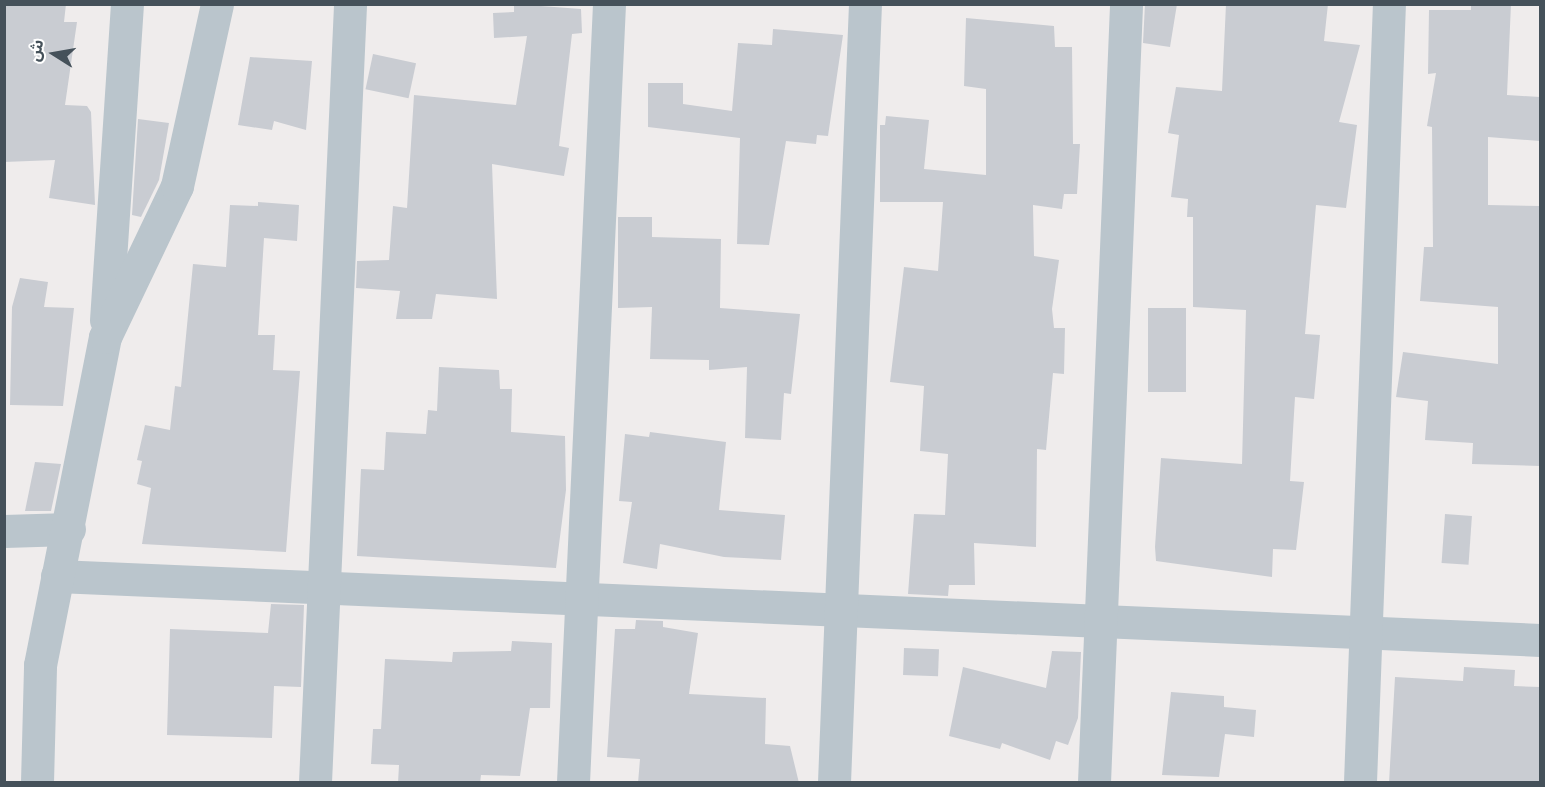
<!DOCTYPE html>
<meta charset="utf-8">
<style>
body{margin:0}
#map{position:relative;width:1545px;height:787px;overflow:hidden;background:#efecec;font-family:Cabin,"Noto Sans Arabic",sans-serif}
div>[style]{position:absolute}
.building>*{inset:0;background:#c9ccd2;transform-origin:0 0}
.street>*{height:33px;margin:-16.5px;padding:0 16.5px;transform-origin:16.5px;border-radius:16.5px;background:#bac5cc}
span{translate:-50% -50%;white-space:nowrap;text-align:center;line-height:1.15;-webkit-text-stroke:4.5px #fff;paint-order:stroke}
.frame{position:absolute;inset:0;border:6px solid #45515a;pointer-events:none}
.north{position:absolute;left:24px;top:24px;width:60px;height:60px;-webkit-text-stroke:4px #fff;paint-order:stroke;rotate:281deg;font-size:16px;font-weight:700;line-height:24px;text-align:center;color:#45515a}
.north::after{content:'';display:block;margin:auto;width:21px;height:27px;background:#45515a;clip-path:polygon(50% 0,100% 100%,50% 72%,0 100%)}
</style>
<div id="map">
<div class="building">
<div style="clip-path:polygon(4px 4px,66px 4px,64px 22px,77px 22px,65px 105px,87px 106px,91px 112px,95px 205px,49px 198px,55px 160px,4px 162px)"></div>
<div style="clip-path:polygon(514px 4px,581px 9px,582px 33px,572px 34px,559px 146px,569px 148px,564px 176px,492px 164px,497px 299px,436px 294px,432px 319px,396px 319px,400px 291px,356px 288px,357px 261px,389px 260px,393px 206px,407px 208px,414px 95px,516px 105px,527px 36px,494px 38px,493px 13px,514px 12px)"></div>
<div style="clip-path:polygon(1145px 4px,1177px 4px,1170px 47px,1143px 43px)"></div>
<div style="clip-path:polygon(1226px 4px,1328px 4px,1324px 41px,1360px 45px,1339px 122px,1357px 125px,1346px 208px,1316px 205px,1305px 334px,1320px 335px,1314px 399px,1295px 397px,1290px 481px,1304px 482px,1296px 550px,1273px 549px,1272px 577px,1156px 561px,1155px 547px,1161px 458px,1242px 464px,1246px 310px,1193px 307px,1193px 217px,1187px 217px,1188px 199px,1171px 197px,1179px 135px,1168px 133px,1176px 87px,1222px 91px)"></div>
<div style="clip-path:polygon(1471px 4px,1511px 4px,1507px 95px,1540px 97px,1540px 141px,1488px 137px,1488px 205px,1540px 206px,1540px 466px,1472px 464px,1473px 443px,1425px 440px,1428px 401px,1396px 397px,1403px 352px,1498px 364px,1498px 307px,1420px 301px,1424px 247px,1433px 247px,1432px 127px,1427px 126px,1436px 73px,1428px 74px,1429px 10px,1471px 10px)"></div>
<div style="clip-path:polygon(966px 18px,1054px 26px,1055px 47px,1072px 47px,1073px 144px,1080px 144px,1077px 194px,1064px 194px,1062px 209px,1033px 205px,1034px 256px,1059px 260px,1052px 309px,1054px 328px,1065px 328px,1064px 374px,1053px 373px,1046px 450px,1037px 449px,1036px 547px,974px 543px,975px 585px,949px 585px,948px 596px,908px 594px,914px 514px,945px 515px,948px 454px,920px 451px,924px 386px,890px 382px,904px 267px,938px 271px,943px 202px,880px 202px,880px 125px,885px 125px,886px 116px,929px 120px,924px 169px,986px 175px,986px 89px,964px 86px)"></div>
<div style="clip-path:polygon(773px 29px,843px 35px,828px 136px,817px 135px,816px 144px,786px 141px,769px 245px,737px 244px,740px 138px,648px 127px,648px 83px,683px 83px,683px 104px,732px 111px,738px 43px,772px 45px)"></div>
<div style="left:373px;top:54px;width:44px;height:36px;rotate:12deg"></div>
<div style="clip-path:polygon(250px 57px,312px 61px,306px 130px,274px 121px,272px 130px,238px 125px)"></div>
<div style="clip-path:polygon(138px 119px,169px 123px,159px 180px,141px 217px,132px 215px)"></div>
<div style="clip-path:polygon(258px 202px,299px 205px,297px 241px,264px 238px,258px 335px,275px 335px,273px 370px,300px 371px,286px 552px,142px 544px,151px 488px,137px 484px,142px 461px,137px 460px,145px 425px,170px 430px,175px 386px,181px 387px,193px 264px,226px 267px,230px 205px,258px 206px)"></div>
<div style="clip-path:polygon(618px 217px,652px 217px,652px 237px,721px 239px,720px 308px,800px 314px,791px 394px,784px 393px,781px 440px,745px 438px,747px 367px,709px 370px,709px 360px,650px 359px,652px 307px,618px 308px)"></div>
<div style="clip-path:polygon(20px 278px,48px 282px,44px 307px,74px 308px,63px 406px,10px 405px,12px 307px)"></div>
<div style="left:1148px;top:308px;width:38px;height:84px"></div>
<div style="clip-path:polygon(439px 367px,499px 370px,500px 389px,512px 389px,511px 432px,565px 436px,566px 490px,556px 568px,357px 556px,361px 469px,384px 470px,386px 432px,426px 434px,428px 410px,437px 411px)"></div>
<div style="clip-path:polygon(650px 432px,726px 442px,719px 510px,785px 515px,781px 560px,724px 557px,660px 544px,657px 569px,623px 563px,632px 502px,619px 501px,625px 434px,649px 437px)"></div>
<div style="clip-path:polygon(35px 462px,61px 464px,51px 511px,25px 511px)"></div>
<div style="left:1445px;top:514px;width:27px;height:49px;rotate:4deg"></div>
<div style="clip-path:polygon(271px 604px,304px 605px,301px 687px,274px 686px,272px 738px,167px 735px,170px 629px,268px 633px)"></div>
<div style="clip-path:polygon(636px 620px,663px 621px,663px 627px,698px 633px,689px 694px,766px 698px,765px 744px,790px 746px,799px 783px,638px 783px,640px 759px,607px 757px,615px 629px,635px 629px)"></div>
<div style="clip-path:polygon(512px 641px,552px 643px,550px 708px,530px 708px,520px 776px,481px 775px,480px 783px,398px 783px,399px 765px,371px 764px,373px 729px,381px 729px,385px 659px,452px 662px,453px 652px,511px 651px)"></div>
<div style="left:904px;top:648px;width:35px;height:27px;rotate:2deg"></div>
<div style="clip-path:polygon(1052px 651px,1081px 652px,1078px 718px,1068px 745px,1056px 741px,1050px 760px,1002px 743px,1000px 749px,949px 736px,963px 667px,1046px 688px)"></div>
<div style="clip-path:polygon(1464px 667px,1515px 670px,1514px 686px,1540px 687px,1540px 783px,1389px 783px,1395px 677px,1463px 681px)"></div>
<div style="clip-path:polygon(1171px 692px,1224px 696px,1224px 707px,1256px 710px,1254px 737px,1225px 734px,1219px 777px,1162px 775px)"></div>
</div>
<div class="street">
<div style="left:106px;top:320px;width:317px;rotate:-86.2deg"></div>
<div style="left:4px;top:531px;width:65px;rotate:-1.8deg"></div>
<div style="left:57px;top:576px;width:1484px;rotate:2.47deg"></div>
<div style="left:37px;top:782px;width:117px;rotate:-88.5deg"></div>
<div style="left:40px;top:665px;width:334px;rotate:-78.8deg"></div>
<div style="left:105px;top:337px;width:167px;rotate:-64.5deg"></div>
<div style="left:177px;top:186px;width:186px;rotate:-77.6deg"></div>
<div style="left:315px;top:782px;width:779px;rotate:-87.42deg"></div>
<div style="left:573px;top:782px;width:779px;rotate:-87.35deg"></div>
<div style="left:834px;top:782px;width:779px;rotate:-87.72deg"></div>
<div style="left:1094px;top:782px;width:779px;rotate:-87.64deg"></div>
<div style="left:1360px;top:782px;width:779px;rotate:-87.87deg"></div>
</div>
<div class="frame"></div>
<div class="north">ش</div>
</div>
